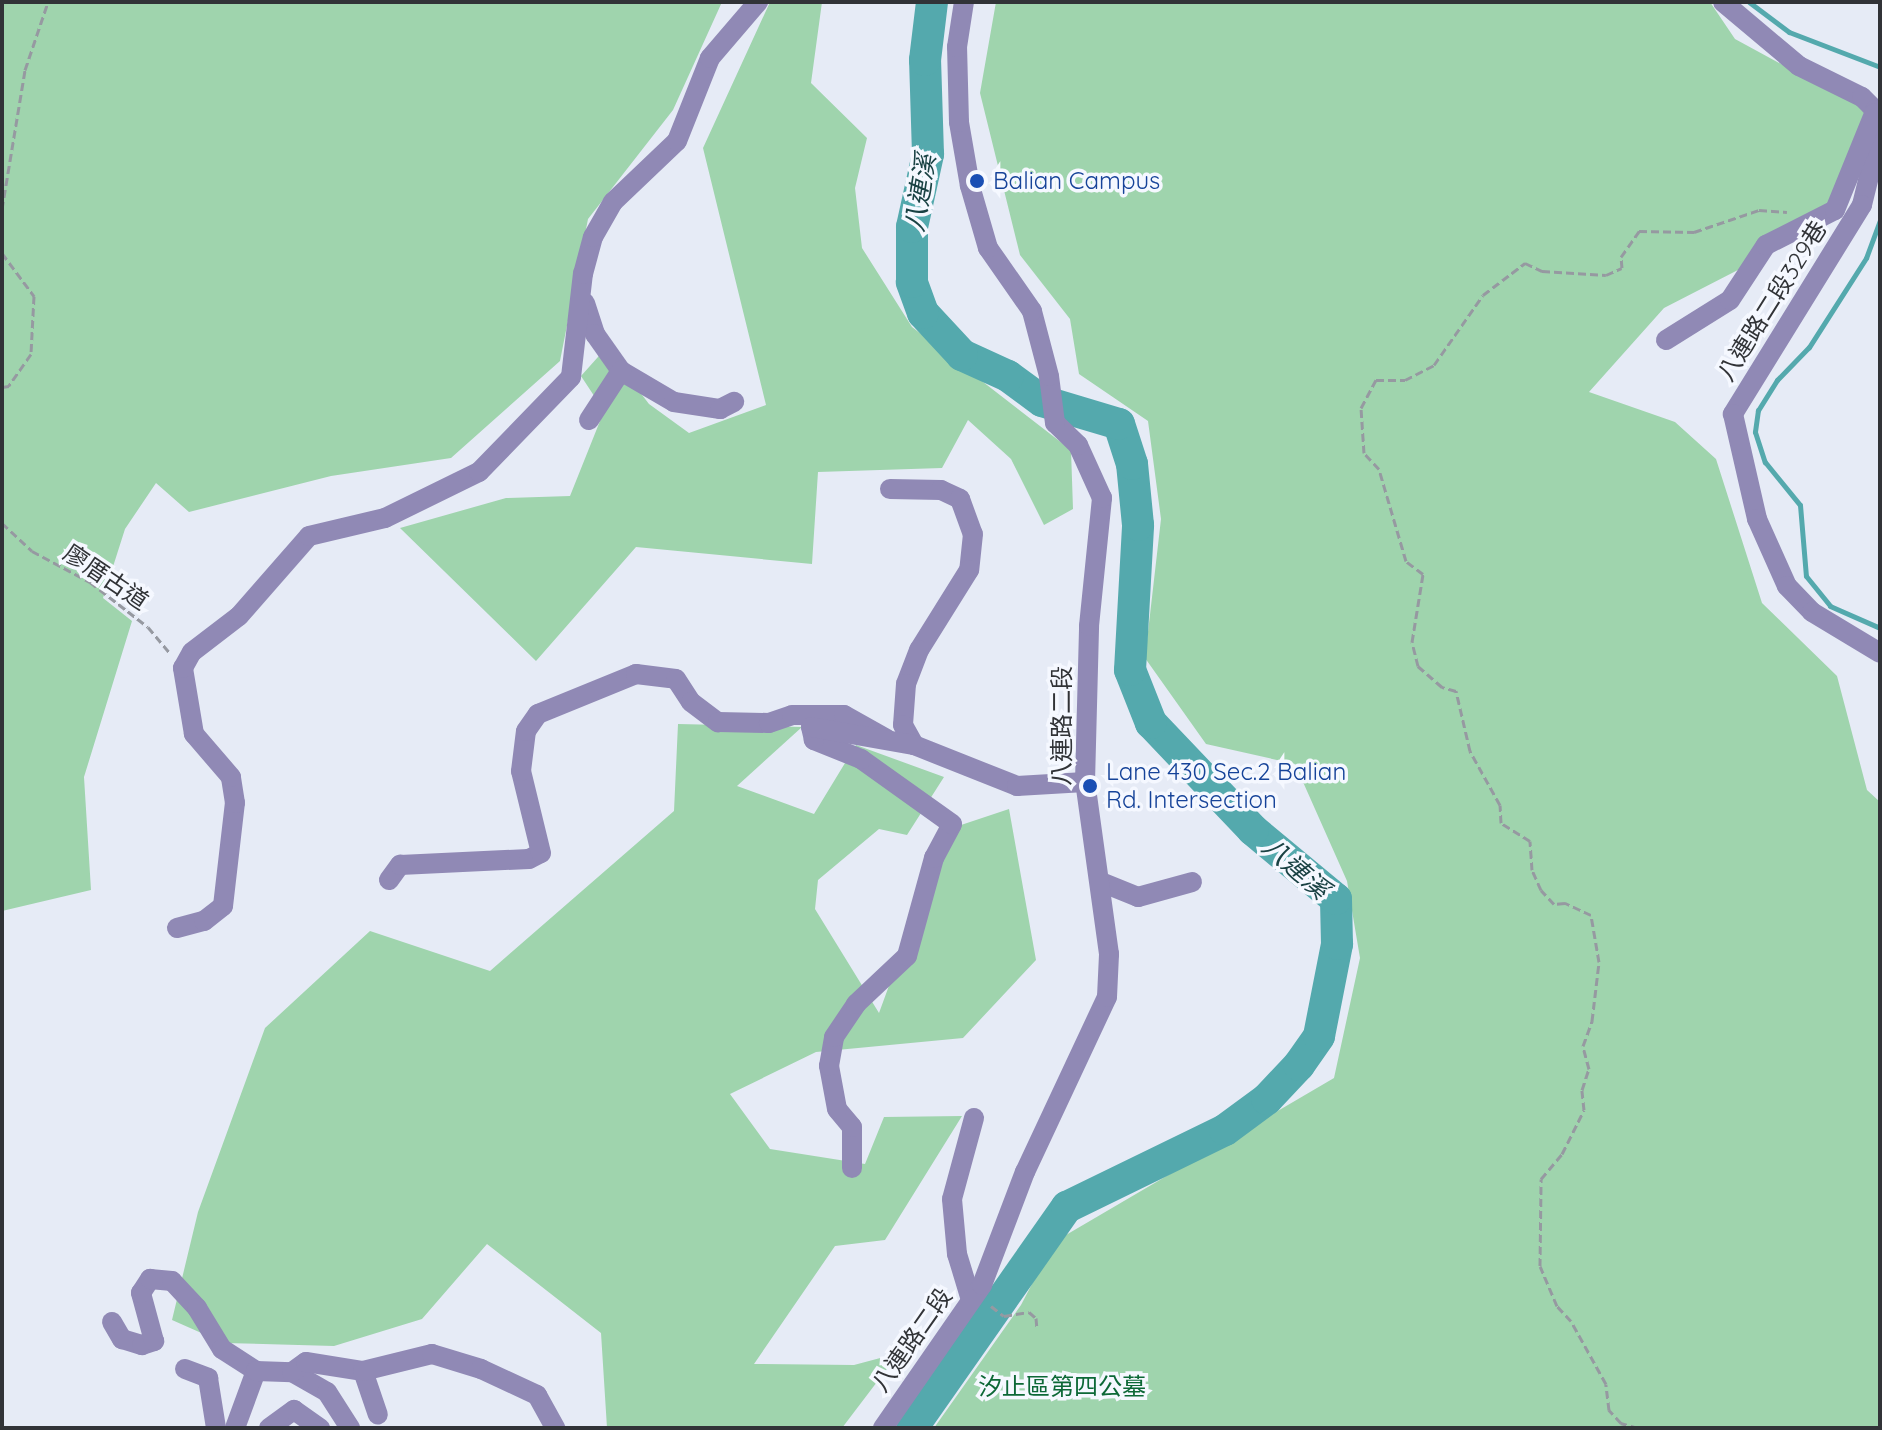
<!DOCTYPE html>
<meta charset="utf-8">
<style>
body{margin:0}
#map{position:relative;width:1882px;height:1430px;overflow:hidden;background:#e6ebf6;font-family:Quicksand,"Noto Sans TC",sans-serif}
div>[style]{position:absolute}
.green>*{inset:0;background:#9fd4ad}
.stream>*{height:5px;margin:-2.5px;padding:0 2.5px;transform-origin:2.5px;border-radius:2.5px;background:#54a9ad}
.river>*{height:32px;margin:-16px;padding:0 16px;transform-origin:16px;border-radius:16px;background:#54a9ad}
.path>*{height:3px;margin-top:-1.5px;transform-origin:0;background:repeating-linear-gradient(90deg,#9699a1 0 8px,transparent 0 12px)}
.minor>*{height:20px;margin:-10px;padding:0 10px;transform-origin:10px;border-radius:10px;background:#9089b5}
.dots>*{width:22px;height:22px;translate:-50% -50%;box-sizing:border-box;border:4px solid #f5f8ff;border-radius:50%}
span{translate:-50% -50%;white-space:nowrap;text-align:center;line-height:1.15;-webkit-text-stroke:7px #f5f8ff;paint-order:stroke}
.transit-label{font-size:24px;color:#164399}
.left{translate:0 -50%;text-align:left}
.street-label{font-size:24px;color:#313337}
.park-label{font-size:24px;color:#0d6837}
.water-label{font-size:26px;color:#1a4244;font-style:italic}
.frame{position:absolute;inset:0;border:4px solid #313337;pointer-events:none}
</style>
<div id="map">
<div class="green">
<div style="clip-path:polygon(2px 2px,722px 2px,673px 110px,588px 219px,560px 361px,451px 458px,331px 476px,189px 512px,156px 483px,125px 529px,103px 598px,132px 621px,84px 777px,91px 890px,2px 911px)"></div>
<div style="clip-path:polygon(770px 2px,822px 2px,811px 83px,867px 138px,855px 188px,862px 248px,912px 327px,1071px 450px,1073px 509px,1044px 525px,1011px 459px,968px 420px,942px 468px,818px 472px,812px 564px,636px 547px,536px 661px,400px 528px,506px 498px,570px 496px,604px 411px,581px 376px,606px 348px,649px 404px,689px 433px,766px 405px,703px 148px)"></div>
<div style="clip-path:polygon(996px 2px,1710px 2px,1735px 39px,1866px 110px,1864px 163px,1841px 217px,1664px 308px,1589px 392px,1675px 422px,1716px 459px,1762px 603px,1837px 676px,1867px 790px,1880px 802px,1880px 1428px,934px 1428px,1021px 1305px,1054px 1242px,1334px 1078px,1360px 958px,1347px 881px,1295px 764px,1206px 744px,1145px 658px,1161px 519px,1148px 421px,1079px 374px,1070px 319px,1020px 255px,980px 93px)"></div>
<div style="clip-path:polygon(678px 724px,802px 727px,737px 786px,814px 814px,856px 745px,944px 777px,907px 835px,879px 829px,818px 880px,815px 909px,879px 1013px,946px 830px,1009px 809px,1036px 960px,963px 1038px,816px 1052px,730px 1094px,770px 1149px,865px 1164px,884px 1117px,962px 1116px,885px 1240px,835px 1246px,754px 1364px,854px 1365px,899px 1353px,842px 1428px,607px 1428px,601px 1333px,487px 1244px,422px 1319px,334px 1346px,224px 1343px,172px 1320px,198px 1212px,265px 1028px,370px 931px,490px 971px,674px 811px)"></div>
</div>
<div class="stream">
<div style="left:1749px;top:2px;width:50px;rotate:36.9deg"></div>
<div style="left:1789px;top:32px;width:97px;rotate:21deg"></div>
<div style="left:1880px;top:220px;width:40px;rotate:110.2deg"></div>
<div style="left:1866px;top:258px;width:106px;rotate:122.6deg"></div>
<div style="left:1809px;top:347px;width:46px;rotate:134.1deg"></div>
<div style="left:1777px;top:380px;width:36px;rotate:122deg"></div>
<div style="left:1758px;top:410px;width:22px;rotate:98deg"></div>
<div style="left:1755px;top:432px;width:32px;rotate:72deg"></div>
<div style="left:1765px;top:462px;width:55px;rotate:50.9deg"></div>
<div style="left:1800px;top:505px;width:71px;rotate:85.2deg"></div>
<div style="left:1806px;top:576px;width:38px;rotate:51deg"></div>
<div style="left:1830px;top:606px;width:55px;rotate:23.7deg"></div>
</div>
<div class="river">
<div style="left:912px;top:1428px;width:270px;rotate:-55deg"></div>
<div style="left:1067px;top:1207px;width:176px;rotate:-26deg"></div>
<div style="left:1225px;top:1130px;width:52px;rotate:-36.4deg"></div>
<div style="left:1267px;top:1099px;width:47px;rotate:-46.7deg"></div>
<div style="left:1299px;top:1065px;width:35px;rotate:-55deg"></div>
<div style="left:1319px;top:1036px;width:94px;rotate:-78.9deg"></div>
<div style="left:1337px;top:944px;width:45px;rotate:-91.3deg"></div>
<div style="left:1336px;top:899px;width:108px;rotate:-140.3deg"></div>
<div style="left:1253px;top:830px;width:148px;rotate:-133.6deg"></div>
<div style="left:1151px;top:723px;width:57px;rotate:-111.6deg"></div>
<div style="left:1130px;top:670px;width:145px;rotate:-86.8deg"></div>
<div style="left:1138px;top:525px;width:61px;rotate:-95.6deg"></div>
<div style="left:1132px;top:464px;width:42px;rotate:-108deg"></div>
<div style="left:1119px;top:424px;width:80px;rotate:-163.4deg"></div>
<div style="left:1042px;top:401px;width:42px;rotate:-143.7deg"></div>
<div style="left:1008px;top:376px;width:51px;rotate:-155.5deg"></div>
<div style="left:962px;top:355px;width:57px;rotate:-132.9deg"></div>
<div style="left:923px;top:313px;width:33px;rotate:-110deg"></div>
<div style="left:912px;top:282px;width:55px;rotate:-90deg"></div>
<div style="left:912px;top:227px;width:75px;rotate:-77.6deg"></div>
<div style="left:928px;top:154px;width:94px;rotate:-91.8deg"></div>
<div style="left:925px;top:60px;width:58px;rotate:-83.1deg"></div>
</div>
<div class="path">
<div style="left:2px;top:209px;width:141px;rotate:-80.6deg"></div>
<div style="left:25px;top:70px;width:72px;rotate:-71.3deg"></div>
<div style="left:2px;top:253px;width:54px;rotate:53.3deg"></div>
<div style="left:34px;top:296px;width:58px;rotate:93deg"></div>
<div style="left:31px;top:354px;width:39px;rotate:125deg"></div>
<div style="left:9px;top:386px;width:7px;rotate:172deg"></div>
<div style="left:2px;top:523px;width:41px;rotate:43deg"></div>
<div style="left:32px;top:551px;width:66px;rotate:28.1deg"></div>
<div style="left:90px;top:582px;width:73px;rotate:37.8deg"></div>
<div style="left:148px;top:627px;width:34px;rotate:50deg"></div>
<div style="left:991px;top:1306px;width:16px;rotate:38deg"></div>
<div style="left:1004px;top:1316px;width:25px;rotate:-9deg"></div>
<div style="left:1029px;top:1312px;width:9px;rotate:41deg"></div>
<div style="left:1036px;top:1318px;width:11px;rotate:85deg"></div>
<div style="left:1638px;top:1428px;width:18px;rotate:-164deg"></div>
<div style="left:1621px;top:1423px;width:18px;rotate:-133deg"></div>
<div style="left:1609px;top:1410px;width:26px;rotate:-97deg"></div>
<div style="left:1606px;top:1384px;width:72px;rotate:-119.1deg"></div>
<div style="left:1571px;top:1321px;width:21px;rotate:-133deg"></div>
<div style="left:1557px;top:1306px;width:43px;rotate:-113deg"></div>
<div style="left:1540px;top:1266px;width:87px;rotate:-89.3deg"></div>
<div style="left:1541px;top:1179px;width:33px;rotate:-50deg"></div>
<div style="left:1562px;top:1154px;width:49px;rotate:-63.4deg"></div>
<div style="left:1584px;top:1110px;width:20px;rotate:-96deg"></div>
<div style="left:1582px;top:1090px;width:22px;rotate:-72deg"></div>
<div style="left:1589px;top:1069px;width:24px;rotate:-105deg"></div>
<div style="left:1583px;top:1046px;width:27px;rotate:-70deg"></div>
<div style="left:1592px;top:1021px;width:59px;rotate:-83.2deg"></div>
<div style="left:1599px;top:962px;width:48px;rotate:-99.7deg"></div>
<div style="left:1591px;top:915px;width:29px;rotate:-155deg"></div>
<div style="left:1565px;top:903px;width:11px;rotate:175deg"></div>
<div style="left:1554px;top:904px;width:19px;rotate:-133deg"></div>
<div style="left:1541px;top:890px;width:22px;rotate:-114deg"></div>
<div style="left:1532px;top:870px;width:29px;rotate:-94deg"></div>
<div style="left:1530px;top:841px;width:34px;rotate:-148deg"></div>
<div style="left:1501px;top:823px;width:18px;rotate:-93deg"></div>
<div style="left:1500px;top:805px;width:62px;rotate:-119.1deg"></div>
<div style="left:1470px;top:751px;width:62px;rotate:-103.1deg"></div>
<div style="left:1456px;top:691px;width:15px;rotate:-164deg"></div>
<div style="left:1442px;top:687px;width:32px;rotate:-139deg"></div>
<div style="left:1418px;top:666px;width:25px;rotate:-104deg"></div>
<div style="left:1412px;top:642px;width:69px;rotate:-80.8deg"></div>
<div style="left:1423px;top:574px;width:21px;rotate:-143deg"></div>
<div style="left:1406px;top:561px;width:96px;rotate:-106.4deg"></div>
<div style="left:1379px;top:469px;width:22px;rotate:-133deg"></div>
<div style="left:1364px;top:453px;width:45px;rotate:-93.8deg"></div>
<div style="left:1361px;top:408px;width:32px;rotate:-62deg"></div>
<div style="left:1376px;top:380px;width:29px"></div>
<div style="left:1405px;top:380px;width:33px;rotate:-27deg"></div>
<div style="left:1434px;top:365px;width:85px;rotate:-55deg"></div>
<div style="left:1483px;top:295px;width:53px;rotate:-37.3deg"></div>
<div style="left:1525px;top:263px;width:19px;rotate:25deg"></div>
<div style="left:1542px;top:271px;width:64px;rotate:3.6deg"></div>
<div style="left:1606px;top:275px;width:17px;rotate:-24deg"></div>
<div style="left:1622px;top:268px;width:11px;rotate:-95deg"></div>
<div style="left:1621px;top:257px;width:32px;rotate:-55deg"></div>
<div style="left:1639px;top:231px;width:55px;rotate:1deg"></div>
<div style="left:1694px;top:232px;width:69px;rotate:-18.7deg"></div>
<div style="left:1759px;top:210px;width:28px;rotate:4deg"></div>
</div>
<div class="minor">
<div style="left:1723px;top:2px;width:99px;rotate:40.1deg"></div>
<div style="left:1799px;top:66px;width:70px;rotate:26.2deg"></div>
<div style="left:1862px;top:97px;width:18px;rotate:45deg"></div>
<div style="left:1875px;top:110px;width:23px;rotate:77deg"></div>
<div style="left:1880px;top:132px;width:75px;rotate:103.9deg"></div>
<div style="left:1862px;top:205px;width:246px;rotate:121.7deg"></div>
<div style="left:1733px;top:414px;width:108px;rotate:77.1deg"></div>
<div style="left:1757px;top:519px;width:73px;rotate:65.9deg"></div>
<div style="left:1787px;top:586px;width:36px;rotate:46deg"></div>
<div style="left:1812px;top:612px;width:79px;rotate:31.1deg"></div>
<div style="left:585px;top:303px;width:33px;rotate:72deg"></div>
<div style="left:595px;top:334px;width:45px;rotate:54.9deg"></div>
<div style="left:621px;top:371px;width:61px;rotate:30.3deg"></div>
<div style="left:674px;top:402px;width:47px;rotate:8.7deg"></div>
<div style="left:720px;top:409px;width:16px;rotate:-27deg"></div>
<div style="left:1666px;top:340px;width:75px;rotate:-32deg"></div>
<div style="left:1730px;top:300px;width:66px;rotate:-56.8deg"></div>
<div style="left:1766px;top:245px;width:77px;rotate:-26.9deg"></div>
<div style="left:1835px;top:210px;width:104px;rotate:-67.9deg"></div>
<div style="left:589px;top:420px;width:59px;rotate:-56.9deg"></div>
<div style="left:890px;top:489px;width:51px;rotate:1.1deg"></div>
<div style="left:941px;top:490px;width:21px;rotate:25deg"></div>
<div style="left:960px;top:499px;width:37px;rotate:70deg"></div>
<div style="left:973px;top:534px;width:36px;rotate:96deg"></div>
<div style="left:969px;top:570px;width:94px;rotate:122deg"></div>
<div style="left:919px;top:650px;width:36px;rotate:111deg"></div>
<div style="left:906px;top:684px;width:41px;rotate:94.2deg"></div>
<div style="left:903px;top:725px;width:23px;rotate:61deg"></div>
<div style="left:914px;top:745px;width:111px;rotate:21.7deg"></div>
<div style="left:1017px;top:786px;width:68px;rotate:-3.4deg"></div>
<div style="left:389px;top:880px;width:19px;rotate:-54deg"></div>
<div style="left:400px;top:865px;width:129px;rotate:-2.7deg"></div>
<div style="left:529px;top:859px;width:13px;rotate:-27deg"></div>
<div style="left:541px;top:853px;width:84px;rotate:-103.7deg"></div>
<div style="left:521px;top:771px;width:40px;rotate:-82.9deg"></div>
<div style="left:526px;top:731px;width:21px;rotate:-55deg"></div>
<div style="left:538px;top:714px;width:106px;rotate:-22.2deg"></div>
<div style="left:636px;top:674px;width:40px;rotate:7.1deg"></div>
<div style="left:676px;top:679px;width:27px;rotate:57deg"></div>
<div style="left:691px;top:702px;width:34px;rotate:37deg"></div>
<div style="left:718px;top:722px;width:51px;rotate:1.1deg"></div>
<div style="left:769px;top:723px;width:24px;rotate:-19deg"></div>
<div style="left:792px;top:715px;width:52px"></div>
<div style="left:844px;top:715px;width:49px;rotate:29.2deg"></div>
<div style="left:1101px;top:882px;width:40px;rotate:22deg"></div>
<div style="left:1138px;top:897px;width:56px;rotate:-15.5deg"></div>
<div style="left:177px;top:928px;width:28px;rotate:-15deg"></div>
<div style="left:204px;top:921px;width:24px;rotate:-38deg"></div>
<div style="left:223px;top:906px;width:104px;rotate:-83.4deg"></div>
<div style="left:235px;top:803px;width:26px;rotate:-99deg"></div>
<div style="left:231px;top:777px;width:57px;rotate:-130.7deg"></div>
<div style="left:194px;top:734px;width:67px;rotate:-99.5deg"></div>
<div style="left:183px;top:668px;width:18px;rotate:-61deg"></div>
<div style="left:192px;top:652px;width:59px;rotate:-37.5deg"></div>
<div style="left:239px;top:616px;width:106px;rotate:-48.8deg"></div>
<div style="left:309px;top:536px;width:78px;rotate:-13.3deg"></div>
<div style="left:385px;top:518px;width:105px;rotate:-26.1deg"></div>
<div style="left:479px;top:472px;width:132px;rotate:-45.9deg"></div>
<div style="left:571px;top:377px;width:104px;rotate:-83.4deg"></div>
<div style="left:583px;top:274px;width:38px;rotate:-75deg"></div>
<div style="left:593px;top:237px;width:40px;rotate:-60.3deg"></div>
<div style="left:613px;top:202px;width:88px;rotate:-43.6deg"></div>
<div style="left:677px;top:141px;width:89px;rotate:-68.3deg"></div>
<div style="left:710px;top:58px;width:74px;rotate:-49.4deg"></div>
<div style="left:852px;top:1168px;width:41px;rotate:-90deg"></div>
<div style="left:852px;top:1127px;width:23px;rotate:-130deg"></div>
<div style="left:837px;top:1109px;width:44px;rotate:-100.5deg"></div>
<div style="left:829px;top:1066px;width:29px;rotate:-80deg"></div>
<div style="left:834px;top:1037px;width:40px;rotate:-56deg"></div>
<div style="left:856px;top:1004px;width:70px;rotate:-43.3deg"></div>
<div style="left:907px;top:956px;width:102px;rotate:-74.6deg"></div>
<div style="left:934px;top:858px;width:38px;rotate:-62deg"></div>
<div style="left:952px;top:824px;width:112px;rotate:-144.5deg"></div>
<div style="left:861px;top:759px;width:51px;rotate:-158deg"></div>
<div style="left:814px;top:740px;width:13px;rotate:-103deg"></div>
<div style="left:811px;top:727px;width:105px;rotate:9.9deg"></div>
<div style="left:971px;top:1300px;width:48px;rotate:-106.9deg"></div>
<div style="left:957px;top:1254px;width:55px;rotate:-95.2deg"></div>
<div style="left:952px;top:1199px;width:84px;rotate:-74.8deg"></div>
<div style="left:112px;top:1322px;width:20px;rotate:60deg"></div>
<div style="left:122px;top:1339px;width:21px;rotate:17deg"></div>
<div style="left:142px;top:1345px;width:13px;rotate:-18deg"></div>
<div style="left:154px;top:1341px;width:50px;rotate:-105.2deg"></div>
<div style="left:141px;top:1293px;width:17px;rotate:-57deg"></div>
<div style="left:150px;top:1279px;width:22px;rotate:5deg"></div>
<div style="left:172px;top:1281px;width:37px;rotate:47deg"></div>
<div style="left:197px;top:1308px;width:48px;rotate:58.6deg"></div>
<div style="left:222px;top:1349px;width:40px;rotate:32.9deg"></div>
<div style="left:185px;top:1369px;width:25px;rotate:21deg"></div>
<div style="left:208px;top:1378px;width:51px;rotate:80.9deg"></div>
<div style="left:363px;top:1371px;width:46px;rotate:71.2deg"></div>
<div style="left:292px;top:1372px;width:40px;rotate:29.7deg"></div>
<div style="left:327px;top:1392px;width:43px;rotate:57.4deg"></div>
<div style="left:235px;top:1428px;width:61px;rotate:-69.8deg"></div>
<div style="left:256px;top:1371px;width:36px;rotate:2deg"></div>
<div style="left:292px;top:1372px;width:17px;rotate:-36deg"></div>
<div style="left:306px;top:1362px;width:58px;rotate:9deg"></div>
<div style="left:363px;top:1371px;width:71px;rotate:-13.8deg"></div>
<div style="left:432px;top:1354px;width:51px;rotate:17deg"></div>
<div style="left:481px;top:1369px;width:62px;rotate:24.9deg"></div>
<div style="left:537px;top:1395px;width:38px;rotate:61deg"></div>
<div style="left:269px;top:1428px;width:31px;rotate:-36deg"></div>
<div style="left:294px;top:1410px;width:32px;rotate:35deg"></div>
<div style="left:883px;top:1428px;width:174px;rotate:-55.3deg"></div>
<div style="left:982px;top:1285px;width:121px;rotate:-69.2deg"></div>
<div style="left:1025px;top:1172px;width:193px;rotate:-64.9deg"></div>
<div style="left:1107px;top:997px;width:43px;rotate:-87.3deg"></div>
<div style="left:1109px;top:954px;width:174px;rotate:-97.9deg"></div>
<div style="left:1085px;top:782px;width:156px;rotate:-88.5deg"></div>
<div style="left:1089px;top:626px;width:129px;rotate:-84.2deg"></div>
<div style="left:1102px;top:498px;width:58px;rotate:-114.4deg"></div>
<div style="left:1078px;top:445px;width:32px;rotate:-136deg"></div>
<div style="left:1055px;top:423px;width:47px;rotate:-97.3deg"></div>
<div style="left:1049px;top:376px;width:67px;rotate:-104.7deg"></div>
<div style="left:1032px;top:311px;width:77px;rotate:-124.9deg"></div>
<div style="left:988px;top:248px;width:65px;rotate:-106.2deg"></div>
<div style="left:970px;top:186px;width:65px;rotate:-99.8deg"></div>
<div style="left:959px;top:122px;width:75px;rotate:-91.5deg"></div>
<div style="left:957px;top:47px;width:46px;rotate:-81.2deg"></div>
</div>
<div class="dots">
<div style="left:977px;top:181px;background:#1a4fb4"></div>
<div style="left:1090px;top:786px;background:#1a4fb4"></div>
</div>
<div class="transit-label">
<span class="left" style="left:993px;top:181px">Balian Campus</span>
<span class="left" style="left:1106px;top:786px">Lane 430 Sec.2 Balian<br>Rd. Intersection</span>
</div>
<div class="street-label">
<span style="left:1772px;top:301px;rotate:-58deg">八連路二段329巷</span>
<span style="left:106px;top:577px;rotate:34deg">廖厝古道</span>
<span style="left:1062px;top:726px;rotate:-90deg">八連路二段</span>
<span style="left:912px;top:1340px;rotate:-55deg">八連路二段</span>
</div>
<div class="park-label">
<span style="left:1062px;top:1387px">汐止區第四公墓</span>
</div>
<div class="water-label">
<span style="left:920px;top:193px;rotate:-81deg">八連溪</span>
<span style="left:1296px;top:868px;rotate:41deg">八連溪</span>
</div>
<div class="frame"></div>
</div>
